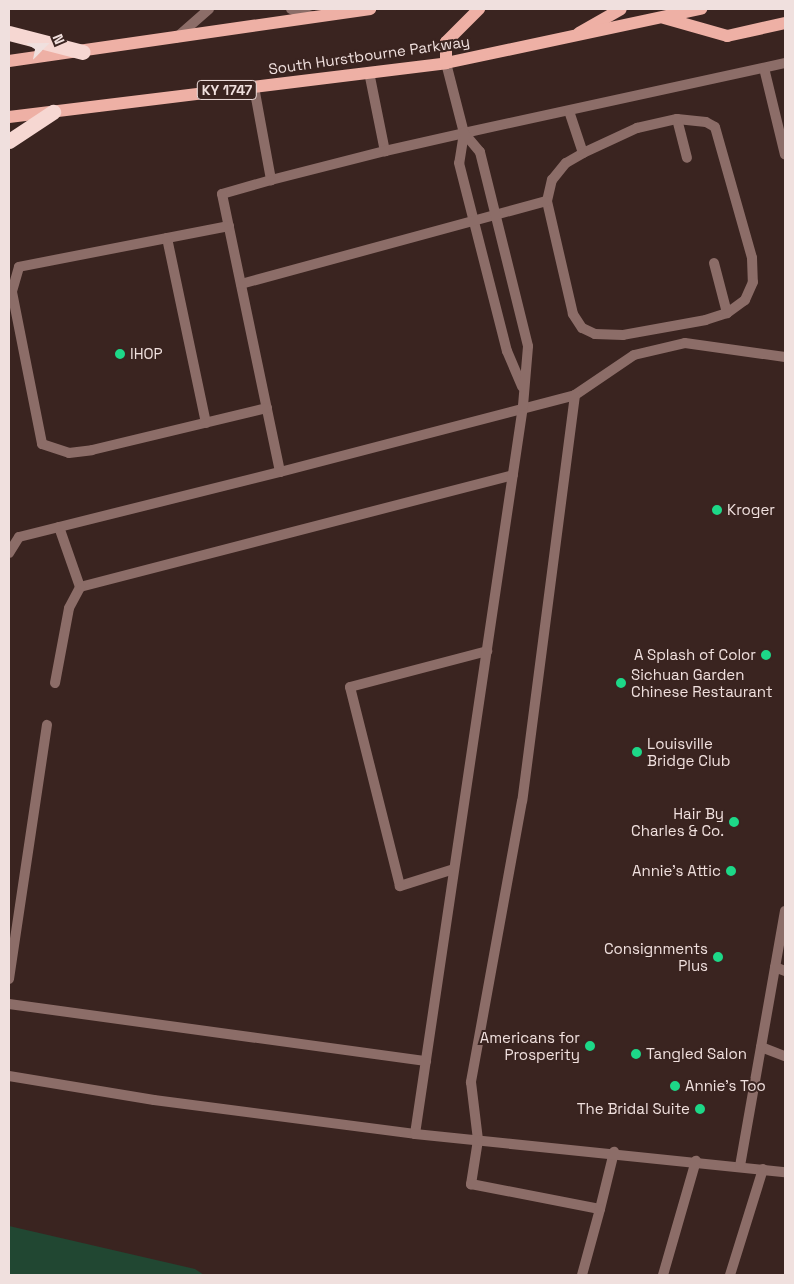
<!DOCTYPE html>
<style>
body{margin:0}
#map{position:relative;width:794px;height:1284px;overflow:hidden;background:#3a2420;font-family:"Space Grotesk",sans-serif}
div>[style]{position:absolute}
.green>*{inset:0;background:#214732}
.service>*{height:10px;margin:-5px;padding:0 5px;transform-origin:5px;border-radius:5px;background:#8c6d68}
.minor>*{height:10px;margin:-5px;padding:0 5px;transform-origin:5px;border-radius:5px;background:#8c6d68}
.primary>*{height:12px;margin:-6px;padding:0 6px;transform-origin:6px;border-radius:6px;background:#eeb0a5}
.motorway>*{height:15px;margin:-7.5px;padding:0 7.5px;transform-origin:7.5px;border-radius:7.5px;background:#f6d7d2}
.dots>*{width:14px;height:14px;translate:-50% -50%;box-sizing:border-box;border:2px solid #3a2420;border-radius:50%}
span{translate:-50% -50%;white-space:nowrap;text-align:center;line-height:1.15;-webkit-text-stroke:4px #3a2420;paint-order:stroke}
.shield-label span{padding:1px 4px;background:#3a2420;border:1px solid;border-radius:4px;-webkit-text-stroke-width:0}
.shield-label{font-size:14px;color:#f0e0de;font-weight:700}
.street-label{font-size:15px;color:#f0e0de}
.poi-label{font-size:15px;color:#f0e0de}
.left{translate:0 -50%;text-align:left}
.right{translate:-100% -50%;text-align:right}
.frame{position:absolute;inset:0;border:10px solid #f0e0de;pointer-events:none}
.north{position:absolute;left:20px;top:20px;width:50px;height:50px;-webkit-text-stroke:4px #3a2420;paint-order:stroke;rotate:67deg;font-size:14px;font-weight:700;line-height:20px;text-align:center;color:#f0e0de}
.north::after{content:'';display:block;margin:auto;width:18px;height:22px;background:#f0e0de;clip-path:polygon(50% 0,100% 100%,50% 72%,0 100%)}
</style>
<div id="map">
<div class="green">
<div style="clip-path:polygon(9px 1226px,195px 1269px,204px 1275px,9px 1275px)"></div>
</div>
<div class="service">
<div style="left:446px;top:63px;width:72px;rotate:75.6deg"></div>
<div style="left:464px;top:133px;width:329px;rotate:-12.3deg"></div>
<div style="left:764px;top:68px;width:89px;rotate:76.4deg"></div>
<div style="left:369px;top:72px;width:81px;rotate:78.6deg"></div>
<div style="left:385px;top:151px;width:81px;rotate:-12.8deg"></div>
<div style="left:254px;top:87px;width:95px;rotate:79.6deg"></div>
<div style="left:271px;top:180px;width:118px;rotate:-14.3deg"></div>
<div style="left:569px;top:111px;width:44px;rotate:71.6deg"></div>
<div style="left:677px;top:119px;width:29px;rotate:6deg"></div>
<div style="left:706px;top:122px;width:10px;rotate:29deg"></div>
<div style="left:715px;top:127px;width:136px;rotate:74.2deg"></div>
<div style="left:752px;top:258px;width:24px;rotate:88deg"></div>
<div style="left:753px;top:282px;width:20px;rotate:114deg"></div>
<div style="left:745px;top:300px;width:22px;rotate:144deg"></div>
<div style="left:727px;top:313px;width:22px;rotate:162deg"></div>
<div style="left:706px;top:320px;width:84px;rotate:169.8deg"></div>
<div style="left:623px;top:335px;width:28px;rotate:-178deg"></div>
<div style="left:595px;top:334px;width:14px;rotate:-155deg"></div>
<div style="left:582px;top:328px;width:17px;rotate:-123deg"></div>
<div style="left:573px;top:314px;width:116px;rotate:-103deg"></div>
<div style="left:547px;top:201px;width:22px;rotate:-77deg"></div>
<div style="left:552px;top:180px;width:22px;rotate:-51deg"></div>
<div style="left:566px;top:163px;width:20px;rotate:-30deg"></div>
<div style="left:583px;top:153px;width:60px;rotate:-24.8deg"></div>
<div style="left:637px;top:128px;width:41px;rotate:-12.7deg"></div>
<div style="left:677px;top:119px;width:40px;rotate:75.6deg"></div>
<div style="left:464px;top:133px;width:30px;rotate:99deg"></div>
<div style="left:459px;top:163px;width:194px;rotate:75.7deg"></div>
<div style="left:507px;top:351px;width:39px;rotate:67deg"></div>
<div style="left:271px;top:180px;width:51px;rotate:164.1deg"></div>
<div style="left:222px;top:194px;width:284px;rotate:78.2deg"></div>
<div style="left:280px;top:472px;width:305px;rotate:-14.6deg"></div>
<div style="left:575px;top:395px;width:71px;rotate:-34.1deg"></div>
<div style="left:634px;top:355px;width:52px;rotate:-13.2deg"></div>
<div style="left:685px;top:343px;width:101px;rotate:8deg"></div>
<div style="left:229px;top:226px;width:214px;rotate:169deg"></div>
<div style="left:19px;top:267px;width:26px;rotate:106deg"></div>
<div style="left:12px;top:292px;width:155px;rotate:78.8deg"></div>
<div style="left:42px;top:444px;width:28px;rotate:18deg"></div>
<div style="left:69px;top:453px;width:23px;rotate:-7deg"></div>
<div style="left:92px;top:450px;width:180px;rotate:-13.5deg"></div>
<div style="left:167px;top:238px;width:189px;rotate:78.1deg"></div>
<div style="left:714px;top:263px;width:52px;rotate:75.4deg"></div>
<div style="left:241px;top:284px;width:317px;rotate:-15.2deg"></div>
<div style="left:575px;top:395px;width:409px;rotate:97.4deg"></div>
<div style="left:522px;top:801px;width:286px;rotate:100.3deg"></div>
<div style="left:471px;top:1082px;width:58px;rotate:83.1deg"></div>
<div style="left:478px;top:1140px;width:45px;rotate:99deg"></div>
<div style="left:471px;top:1184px;width:131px;rotate:11deg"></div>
<div style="left:600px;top:1209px;width:59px;rotate:-76.2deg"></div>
<div style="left:59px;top:527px;width:64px;rotate:70.7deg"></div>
<div style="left:80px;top:587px;width:447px;rotate:-14.5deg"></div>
<div style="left:9px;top:553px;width:19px;rotate:-58deg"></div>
<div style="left:19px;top:537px;width:269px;rotate:-14deg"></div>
<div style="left:55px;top:683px;width:76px;rotate:-79.4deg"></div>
<div style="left:69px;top:608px;width:24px;rotate:-62deg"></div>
<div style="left:454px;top:869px;width:57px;rotate:162.5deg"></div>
<div style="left:400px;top:886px;width:205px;rotate:-104.1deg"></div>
<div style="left:350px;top:687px;width:142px;rotate:-14.7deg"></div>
<div style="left:775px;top:967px;width:11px;rotate:22deg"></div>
<div style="left:9px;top:979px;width:257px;rotate:-81.5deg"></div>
<div style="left:9px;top:1004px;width:421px;rotate:7.8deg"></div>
<div style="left:761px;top:1047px;width:26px;rotate:21deg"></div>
<div style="left:9px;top:1076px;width:147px;rotate:9.4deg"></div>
<div style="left:154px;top:1100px;width:263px;rotate:7.4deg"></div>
<div style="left:415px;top:1134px;width:736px;rotate:-81.56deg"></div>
<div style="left:523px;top:406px;width:60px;rotate:-85.2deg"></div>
<div style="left:528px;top:346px;width:200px;rotate:-103.9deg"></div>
<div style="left:480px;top:152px;width:25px;rotate:-130deg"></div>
<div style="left:415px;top:1134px;width:372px;rotate:5.9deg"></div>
<div style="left:740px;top:1166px;width:259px;rotate:-80deg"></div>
<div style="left:582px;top:1275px;width:68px;rotate:-74.7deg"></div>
<div style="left:663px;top:1275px;width:119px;rotate:-73.9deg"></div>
<div style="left:730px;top:1275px;width:111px;rotate:-72.7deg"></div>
</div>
<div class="minor">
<div style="left:291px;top:9px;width:24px;rotate:19deg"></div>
<div style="left:176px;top:38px;width:44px;rotate:-41.3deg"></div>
</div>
<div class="primary">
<div style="left:664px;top:18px;width:66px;rotate:15.9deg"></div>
<div style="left:727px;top:36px;width:59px;rotate:-12.6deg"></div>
<div style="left:579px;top:33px;width:48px;rotate:-29.7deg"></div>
<div style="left:9px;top:61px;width:365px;rotate:-8.2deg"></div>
<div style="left:446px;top:63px;width:21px;rotate:-90deg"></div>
<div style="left:446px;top:42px;width:47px;rotate:-45deg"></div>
<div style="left:9px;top:117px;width:440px;rotate:-7deg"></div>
<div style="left:446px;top:63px;width:261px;rotate:-12deg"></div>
</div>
<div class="motorway">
<div style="left:9px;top:33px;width:76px;rotate:14.4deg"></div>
<div style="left:9px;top:141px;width:53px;rotate:-33.4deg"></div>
</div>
<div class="dots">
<div style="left:120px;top:354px;background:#1dd888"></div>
<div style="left:717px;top:510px;background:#1dd888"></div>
<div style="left:766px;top:655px;background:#1dd888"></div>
<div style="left:621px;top:683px;background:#1dd888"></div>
<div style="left:637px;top:752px;background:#1dd888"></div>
<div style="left:734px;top:822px;background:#1dd888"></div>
<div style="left:731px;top:871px;background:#1dd888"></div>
<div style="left:718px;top:957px;background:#1dd888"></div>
<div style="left:590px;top:1046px;background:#1dd888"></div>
<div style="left:636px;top:1054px;background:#1dd888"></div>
<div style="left:675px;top:1086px;background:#1dd888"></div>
<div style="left:700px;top:1109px;background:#1dd888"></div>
</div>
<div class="shield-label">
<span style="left:227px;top:90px">KY 1747</span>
</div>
<div class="street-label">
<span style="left:369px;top:55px;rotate:-8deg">South Hurstbourne Parkway</span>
</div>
<div class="poi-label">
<span class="left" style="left:130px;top:354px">IHOP</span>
<span class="left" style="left:727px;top:510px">Kroger</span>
<span class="right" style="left:756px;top:655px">A Splash of Color</span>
<span class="left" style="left:631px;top:683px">Sichuan Garden<br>Chinese Restaurant</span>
<span class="left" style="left:647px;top:752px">Louisville<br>Bridge Club</span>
<span class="right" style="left:724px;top:822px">Hair By<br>Charles &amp; Co.</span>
<span class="right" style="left:721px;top:871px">Annie's Attic</span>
<span class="right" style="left:708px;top:957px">Consignments<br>Plus</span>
<span class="right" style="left:580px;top:1046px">Americans for<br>Prosperity</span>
<span class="left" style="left:646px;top:1054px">Tangled Salon</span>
<span class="left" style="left:685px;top:1086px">Annie's Too</span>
<span class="right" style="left:690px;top:1109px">The Bridal Suite</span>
</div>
<div class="frame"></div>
<div class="north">N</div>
</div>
